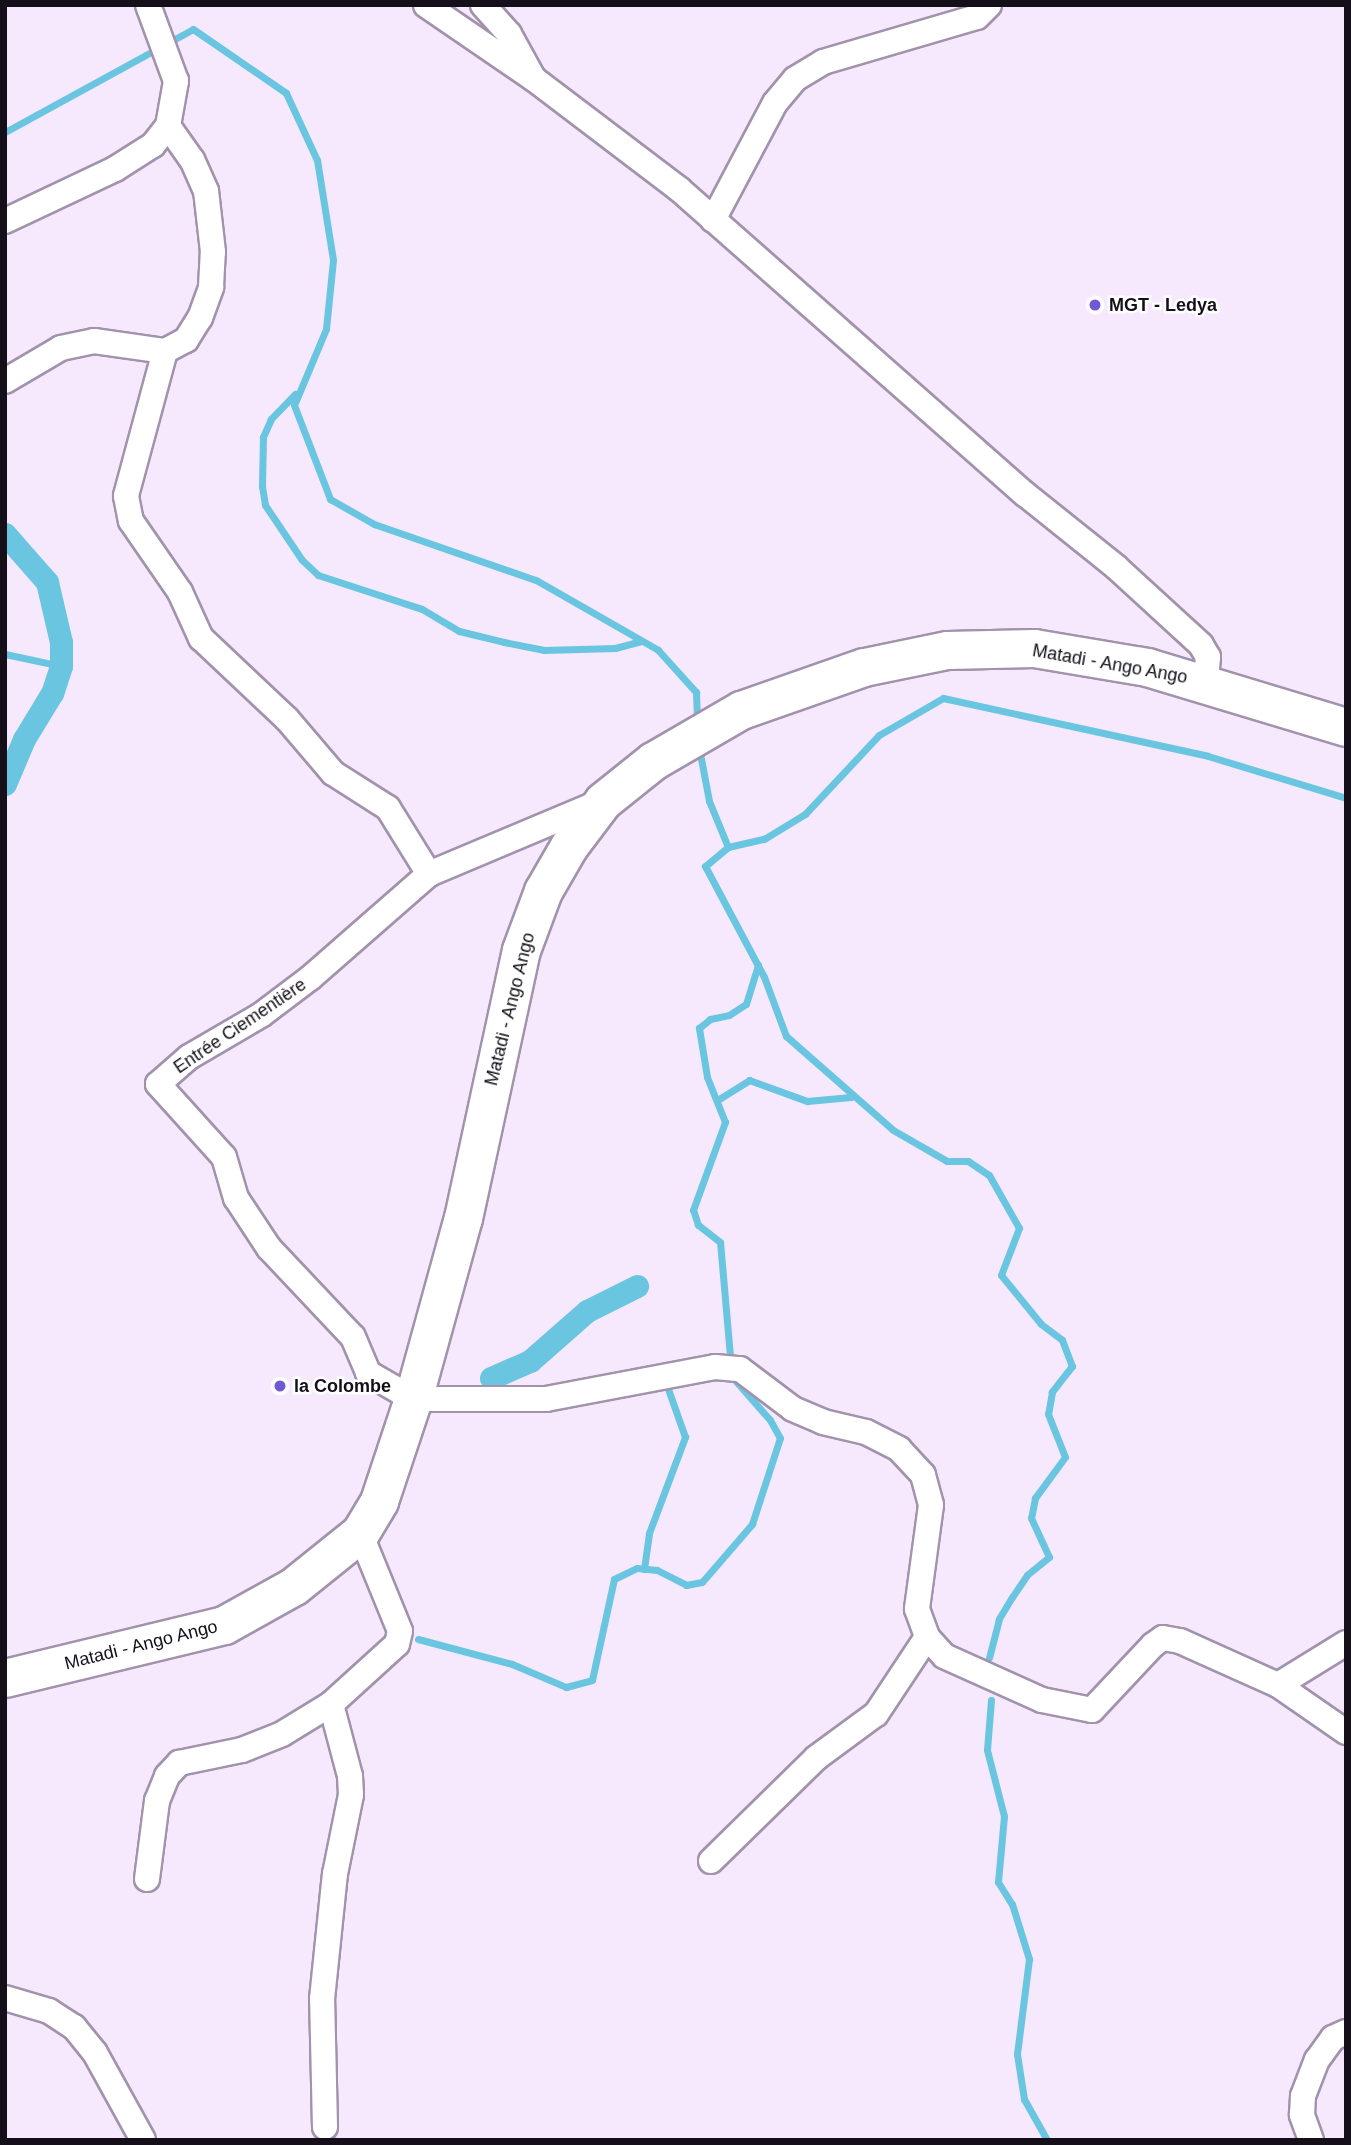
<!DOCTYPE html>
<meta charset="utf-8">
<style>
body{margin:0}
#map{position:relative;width:1351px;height:2145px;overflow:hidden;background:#f6e9fe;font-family:Helvetica,sans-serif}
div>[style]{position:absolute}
.stream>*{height:7px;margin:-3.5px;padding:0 3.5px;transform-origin:3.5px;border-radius:3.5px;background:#6ac5e1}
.canal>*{height:23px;margin:-11.5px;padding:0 11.5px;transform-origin:11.5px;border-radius:11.5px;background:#6ac5e1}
.roads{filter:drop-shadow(2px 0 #a293ac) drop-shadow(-2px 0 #a293ac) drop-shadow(0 2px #a293ac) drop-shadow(0 -2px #a293ac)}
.minor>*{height:24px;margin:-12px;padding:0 12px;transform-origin:12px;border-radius:12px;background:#fff}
.highway>*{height:37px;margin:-18.5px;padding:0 18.5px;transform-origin:18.5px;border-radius:18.5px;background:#fff}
.dots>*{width:19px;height:19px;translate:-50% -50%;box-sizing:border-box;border:4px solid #fff;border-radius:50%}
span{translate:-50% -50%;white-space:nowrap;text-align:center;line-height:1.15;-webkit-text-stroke:5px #fff;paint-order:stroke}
.poi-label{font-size:18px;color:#140f18;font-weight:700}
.left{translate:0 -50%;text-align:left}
.street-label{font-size:18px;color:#140f18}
.frame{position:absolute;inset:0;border:7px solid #140f18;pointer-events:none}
</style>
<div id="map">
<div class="stream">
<div style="left:5px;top:132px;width:214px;rotate:-28.7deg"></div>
<div style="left:193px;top:29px;width:113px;rotate:34.5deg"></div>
<div style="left:286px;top:93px;width:74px;rotate:65.2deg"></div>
<div style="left:317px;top:160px;width:101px;rotate:80.9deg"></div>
<div style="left:333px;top:260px;width:69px;rotate:95.8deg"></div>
<div style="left:326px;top:329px;width:82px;rotate:112.8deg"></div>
<div style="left:294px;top:405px;width:101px;rotate:69deg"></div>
<div style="left:330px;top:499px;width:51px;rotate:29.6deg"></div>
<div style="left:374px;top:524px;width:171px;rotate:19.1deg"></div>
<div style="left:536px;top:580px;width:141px;rotate:29.8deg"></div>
<div style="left:658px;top:650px;width:57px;rotate:47.9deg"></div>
<div style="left:696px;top:692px;width:31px;rotate:88deg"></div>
<div style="left:295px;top:394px;width:35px;rotate:134deg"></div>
<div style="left:271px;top:419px;width:20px;rotate:114deg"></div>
<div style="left:263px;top:437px;width:49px;rotate:91.2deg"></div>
<div style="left:262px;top:486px;width:19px;rotate:81deg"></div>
<div style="left:265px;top:505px;width:66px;rotate:56.1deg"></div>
<div style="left:302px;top:560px;width:22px;rotate:43deg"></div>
<div style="left:318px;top:575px;width:109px;rotate:18.1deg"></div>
<div style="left:422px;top:609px;width:43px;rotate:30.7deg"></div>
<div style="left:459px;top:631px;width:46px;rotate:13.7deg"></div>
<div style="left:504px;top:642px;width:41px;rotate:11.3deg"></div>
<div style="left:544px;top:650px;width:71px;rotate:-1.6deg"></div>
<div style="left:615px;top:648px;width:27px;rotate:-15deg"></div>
<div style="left:5px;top:654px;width:57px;rotate:12.1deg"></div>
<div style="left:699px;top:748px;width:54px;rotate:79.3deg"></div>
<div style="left:709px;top:801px;width:50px;rotate:67.6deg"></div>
<div style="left:728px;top:847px;width:37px;rotate:-13deg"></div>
<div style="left:764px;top:839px;width:48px;rotate:-31.4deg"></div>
<div style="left:805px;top:814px;width:108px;rotate:-46.9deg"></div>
<div style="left:879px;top:735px;width:74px;rotate:-30deg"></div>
<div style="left:943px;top:698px;width:271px;rotate:12.3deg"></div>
<div style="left:1208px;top:756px;width:144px;rotate:16.9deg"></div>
<div style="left:728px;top:847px;width:30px;rotate:140deg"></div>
<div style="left:705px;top:866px;width:126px;rotate:62deg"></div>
<div style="left:764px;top:977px;width:63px;rotate:69.6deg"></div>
<div style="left:786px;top:1036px;width:142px;rotate:41.3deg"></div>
<div style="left:893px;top:1130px;width:62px;rotate:29.9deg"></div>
<div style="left:947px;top:1161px;width:21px"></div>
<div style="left:968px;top:1161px;width:25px;rotate:34deg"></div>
<div style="left:989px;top:1175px;width:61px;rotate:60.5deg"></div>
<div style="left:1019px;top:1228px;width:50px;rotate:111deg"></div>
<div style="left:1001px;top:1275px;width:63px;rotate:50.8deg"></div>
<div style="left:1041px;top:1324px;width:26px;rotate:37deg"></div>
<div style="left:1062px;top:1340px;width:28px;rotate:69deg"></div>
<div style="left:1072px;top:1366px;width:33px;rotate:128deg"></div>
<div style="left:1052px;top:1392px;width:22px;rotate:100deg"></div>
<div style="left:1048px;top:1414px;width:46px;rotate:68.4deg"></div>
<div style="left:1065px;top:1457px;width:51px;rotate:126.2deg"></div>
<div style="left:1035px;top:1498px;width:20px;rotate:101deg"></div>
<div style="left:1031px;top:1518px;width:43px;rotate:65.2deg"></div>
<div style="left:1049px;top:1557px;width:28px;rotate:141deg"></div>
<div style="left:1027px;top:1575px;width:27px;rotate:124deg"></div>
<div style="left:1012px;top:1597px;width:26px;rotate:121deg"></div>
<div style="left:999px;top:1619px;width:40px;rotate:104.4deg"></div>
<div style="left:719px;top:1099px;width:36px;rotate:-32deg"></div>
<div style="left:749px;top:1080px;width:62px;rotate:19.9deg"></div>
<div style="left:807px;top:1101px;width:44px;rotate:-5.2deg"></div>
<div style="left:730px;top:1356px;width:114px;rotate:-95deg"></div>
<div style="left:720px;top:1242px;width:28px;rotate:-142deg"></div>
<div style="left:698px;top:1225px;width:16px;rotate:-108deg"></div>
<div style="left:693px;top:1210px;width:94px;rotate:-70deg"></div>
<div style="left:725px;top:1122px;width:48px;rotate:-111.8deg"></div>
<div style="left:707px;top:1077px;width:50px;rotate:-99.3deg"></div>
<div style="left:699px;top:1028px;width:14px;rotate:-39deg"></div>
<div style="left:710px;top:1019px;width:19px;rotate:-12deg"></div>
<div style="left:729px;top:1015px;width:20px;rotate:-33deg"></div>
<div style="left:746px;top:1004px;width:41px;rotate:-72.9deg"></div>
<div style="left:644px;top:1569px;width:36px;rotate:-82deg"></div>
<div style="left:649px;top:1533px;width:103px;rotate:-69.4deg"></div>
<div style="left:685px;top:1437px;width:54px;rotate:-109.4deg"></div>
<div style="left:418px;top:1639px;width:97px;rotate:14.9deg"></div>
<div style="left:512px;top:1664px;width:59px;rotate:23.1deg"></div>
<div style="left:566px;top:1687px;width:27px;rotate:-15deg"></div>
<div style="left:592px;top:1680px;width:103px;rotate:-77.7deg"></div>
<div style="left:614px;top:1579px;width:25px;rotate:-26deg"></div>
<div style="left:637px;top:1568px;width:20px;rotate:6deg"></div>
<div style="left:657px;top:1570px;width:33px;rotate:27deg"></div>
<div style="left:686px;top:1585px;width:16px;rotate:-11deg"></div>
<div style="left:702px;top:1582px;width:77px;rotate:-49.2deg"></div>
<div style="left:752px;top:1524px;width:90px;rotate:-72deg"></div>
<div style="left:780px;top:1438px;width:21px;rotate:-119deg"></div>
<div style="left:770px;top:1420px;width:53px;rotate:-131.2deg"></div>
<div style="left:991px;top:1700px;width:50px;rotate:94.6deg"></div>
<div style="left:987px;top:1750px;width:68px;rotate:75.6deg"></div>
<div style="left:1004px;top:1816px;width:66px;rotate:95.2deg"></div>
<div style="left:998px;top:1882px;width:26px;rotate:58deg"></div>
<div style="left:1012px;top:1904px;width:58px;rotate:72.8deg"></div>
<div style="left:1029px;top:1959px;width:96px;rotate:97.2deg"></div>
<div style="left:1017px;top:2054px;width:46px;rotate:81.2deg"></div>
<div style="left:1024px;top:2099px;width:47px;rotate:60.7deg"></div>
</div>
<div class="canal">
<div style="left:5px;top:534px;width:64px;rotate:48.8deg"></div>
<div style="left:47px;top:582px;width:62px;rotate:76.9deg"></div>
<div style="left:61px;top:642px;width:24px;rotate:90deg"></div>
<div style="left:61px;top:666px;width:28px;rotate:108deg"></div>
<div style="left:52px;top:693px;width:54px;rotate:121.3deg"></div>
<div style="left:24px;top:739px;width:49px;rotate:112.9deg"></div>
<div style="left:491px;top:1378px;width:43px;rotate:-23.6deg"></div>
<div style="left:530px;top:1361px;width:76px;rotate:-41.3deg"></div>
<div style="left:587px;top:1311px;width:56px;rotate:-26.6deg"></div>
</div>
<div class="roads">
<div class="minor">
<div style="left:426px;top:5px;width:131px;rotate:34.4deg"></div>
<div style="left:534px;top:79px;width:183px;rotate:37.2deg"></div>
<div style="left:680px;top:190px;width:460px;rotate:41.4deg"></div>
<div style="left:1025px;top:494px;width:117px;rotate:38.7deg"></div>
<div style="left:1116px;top:567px;width:115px;rotate:42.5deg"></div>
<div style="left:1201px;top:645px;width:14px;rotate:60deg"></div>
<div style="left:1208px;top:657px;width:25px;rotate:95deg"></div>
<div style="left:483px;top:5px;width:39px;rotate:48deg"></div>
<div style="left:509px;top:34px;width:48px;rotate:61.3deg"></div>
<div style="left:713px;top:220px;width:132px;rotate:-62.1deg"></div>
<div style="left:775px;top:103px;width:31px;rotate:-50deg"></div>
<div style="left:795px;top:79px;width:33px;rotate:-31deg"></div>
<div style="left:823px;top:62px;width:160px;rotate:-16.3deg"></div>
<div style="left:977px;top:17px;width:17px;rotate:-45deg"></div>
<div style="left:5px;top:221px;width:122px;rotate:-25.3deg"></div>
<div style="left:115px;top:169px;width:45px;rotate:-32.3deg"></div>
<div style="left:153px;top:145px;width:24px;rotate:-52deg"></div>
<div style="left:168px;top:126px;width:46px;rotate:-79.9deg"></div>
<div style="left:176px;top:81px;width:81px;rotate:-110.2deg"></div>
<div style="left:165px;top:351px;width:150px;rotate:105.1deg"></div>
<div style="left:126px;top:496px;width:25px;rotate:79deg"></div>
<div style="left:131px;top:521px;width:86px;rotate:55.4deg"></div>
<div style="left:180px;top:592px;width:51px;rotate:65.5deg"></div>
<div style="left:201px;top:638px;width:118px;rotate:43.3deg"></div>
<div style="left:287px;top:719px;width:71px;rotate:49.6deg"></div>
<div style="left:333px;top:773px;width:65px;rotate:32.5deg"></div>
<div style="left:388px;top:808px;width:78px;rotate:58.2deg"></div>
<div style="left:5px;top:381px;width:65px;rotate:-30.5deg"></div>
<div style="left:61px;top:348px;width:34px;rotate:-12deg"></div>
<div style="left:94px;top:341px;width:72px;rotate:8deg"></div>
<div style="left:165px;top:351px;width:24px;rotate:-28deg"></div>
<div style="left:186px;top:340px;width:26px;rotate:-58deg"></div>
<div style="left:200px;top:318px;width:33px;rotate:-70deg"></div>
<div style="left:211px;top:287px;width:35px;rotate:-87deg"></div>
<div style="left:213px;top:252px;width:61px;rotate:-96.5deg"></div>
<div style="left:206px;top:191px;width:34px;rotate:-114deg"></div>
<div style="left:192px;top:160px;width:42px;rotate:-125.2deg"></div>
<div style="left:600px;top:802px;width:186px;rotate:157.2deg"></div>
<div style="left:429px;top:874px;width:158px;rotate:138.8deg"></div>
<div style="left:310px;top:978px;width:61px;rotate:142.9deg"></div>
<div style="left:261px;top:1015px;width:83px;rotate:149.7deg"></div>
<div style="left:189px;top:1057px;width:41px;rotate:138.9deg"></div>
<div style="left:158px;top:1084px;width:98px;rotate:47.9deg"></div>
<div style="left:224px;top:1157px;width:43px;rotate:73.7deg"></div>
<div style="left:236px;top:1198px;width:60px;rotate:56.6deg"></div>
<div style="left:269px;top:1248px;width:122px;rotate:46.7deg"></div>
<div style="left:353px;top:1337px;width:39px;rotate:67deg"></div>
<div style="left:368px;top:1373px;width:52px;rotate:30deg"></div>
<div style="left:413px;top:1399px;width:133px"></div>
<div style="left:546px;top:1399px;width:172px;rotate:-10.7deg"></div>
<div style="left:715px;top:1367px;width:25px;rotate:5deg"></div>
<div style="left:740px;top:1369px;width:66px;rotate:37deg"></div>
<div style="left:793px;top:1409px;width:33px;rotate:23deg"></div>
<div style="left:823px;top:1422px;width:44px;rotate:13.1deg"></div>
<div style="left:866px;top:1432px;width:37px;rotate:27deg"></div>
<div style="left:899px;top:1449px;width:35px;rotate:47deg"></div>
<div style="left:923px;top:1475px;width:31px;rotate:75deg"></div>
<div style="left:931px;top:1505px;width:105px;rotate:97.7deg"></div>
<div style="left:917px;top:1609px;width:30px;rotate:70deg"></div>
<div style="left:927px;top:1637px;width:25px;rotate:48deg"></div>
<div style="left:944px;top:1656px;width:107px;rotate:24.2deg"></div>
<div style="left:1042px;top:1700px;width:51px;rotate:11.3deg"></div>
<div style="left:1092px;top:1710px;width:89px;rotate:-46.8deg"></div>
<div style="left:1153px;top:1645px;width:12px;rotate:-35deg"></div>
<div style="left:1163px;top:1638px;width:17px;rotate:10deg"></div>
<div style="left:1180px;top:1641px;width:107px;rotate:24.2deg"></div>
<div style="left:1278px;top:1685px;width:83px;rotate:34.7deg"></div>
<div style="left:1278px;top:1685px;width:80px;rotate:-31.7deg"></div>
<div style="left:711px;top:1861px;width:147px;rotate:-44.4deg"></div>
<div style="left:816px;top:1758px;width:74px;rotate:-36.3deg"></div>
<div style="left:876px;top:1714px;width:92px;rotate:-56.5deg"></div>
<div style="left:147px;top:1879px;width:79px;rotate:-82.7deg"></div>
<div style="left:157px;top:1801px;width:27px;rotate:-68deg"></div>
<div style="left:167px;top:1776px;width:18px;rotate:-47deg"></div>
<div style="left:179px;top:1763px;width:64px;rotate:-11.7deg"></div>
<div style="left:242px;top:1750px;width:43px;rotate:-21.8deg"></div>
<div style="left:282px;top:1734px;width:57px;rotate:-31.5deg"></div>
<div style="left:331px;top:1704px;width:89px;rotate:-42.3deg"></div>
<div style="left:397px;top:1644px;width:13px;rotate:-77deg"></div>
<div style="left:400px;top:1631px;width:106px;rotate:-112.2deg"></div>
<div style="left:5px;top:1998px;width:46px;rotate:16.5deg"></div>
<div style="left:49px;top:2011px;width:30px;rotate:33deg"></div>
<div style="left:74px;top:2027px;width:33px;rotate:51deg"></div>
<div style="left:95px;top:2053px;width:99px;rotate:61.1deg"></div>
<div style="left:325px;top:2127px;width:128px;rotate:-91.3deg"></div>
<div style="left:322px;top:1999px;width:126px;rotate:-84.1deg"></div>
<div style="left:335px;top:1874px;width:81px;rotate:-78.6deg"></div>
<div style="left:351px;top:1795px;width:19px;rotate:-93deg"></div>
<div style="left:350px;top:1776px;width:74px;rotate:-104.8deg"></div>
<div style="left:1311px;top:2140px;width:27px;rotate:-110deg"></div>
<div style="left:1302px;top:2115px;width:19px;rotate:-87deg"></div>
<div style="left:1303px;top:2096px;width:39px;rotate:-69deg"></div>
<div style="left:1317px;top:2060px;width:27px;rotate:-54deg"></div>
<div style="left:1333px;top:2038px;width:14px;rotate:-25deg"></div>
</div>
<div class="highway">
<div style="left:5px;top:1678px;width:225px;rotate:-13.6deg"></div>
<div style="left:224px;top:1625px;width:80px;rotate:-29.1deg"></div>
<div style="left:294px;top:1586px;width:85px;rotate:-38.8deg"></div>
<div style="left:360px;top:1533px;width:37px;rotate:-59deg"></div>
<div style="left:379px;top:1501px;width:108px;rotate:-71.6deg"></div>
<div style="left:413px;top:1399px;width:188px;rotate:-74.6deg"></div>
<div style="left:463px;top:1218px;width:274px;rotate:-77.8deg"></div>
<div style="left:521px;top:950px;width:63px;rotate:-69.6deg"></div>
<div style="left:543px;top:891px;width:52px;rotate:-60deg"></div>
<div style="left:569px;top:846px;width:56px;rotate:-52.9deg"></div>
<div style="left:603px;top:801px;width:64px;rotate:-38.7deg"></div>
<div style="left:653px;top:761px;width:102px;rotate:-30.1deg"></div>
<div style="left:741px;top:710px;width:130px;rotate:-19.3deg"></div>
<div style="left:864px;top:667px;width:85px;rotate:-11.6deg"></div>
<div style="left:947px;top:650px;width:87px;rotate:-1.3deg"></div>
<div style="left:1034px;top:648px;width:115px;rotate:9.5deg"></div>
<div style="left:1147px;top:667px;width:208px;rotate:16.8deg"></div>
</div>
</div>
<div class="dots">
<div style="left:1095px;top:305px;background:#7159d3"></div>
<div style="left:280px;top:1386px;background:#7159d3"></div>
</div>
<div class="poi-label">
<span class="left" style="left:1109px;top:305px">MGT - Ledya</span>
<span class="left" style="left:294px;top:1386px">la Colombe</span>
</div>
<div class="street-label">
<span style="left:1110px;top:664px;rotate:10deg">Matadi - Ango Ango</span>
<span style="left:510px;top:1009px;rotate:-76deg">Matadi - Ango Ango</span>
<span style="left:240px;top:1026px;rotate:-34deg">Entrée Ciementière</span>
<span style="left:141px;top:1645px;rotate:-14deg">Matadi - Ango Ango</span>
</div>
<div class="frame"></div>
</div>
